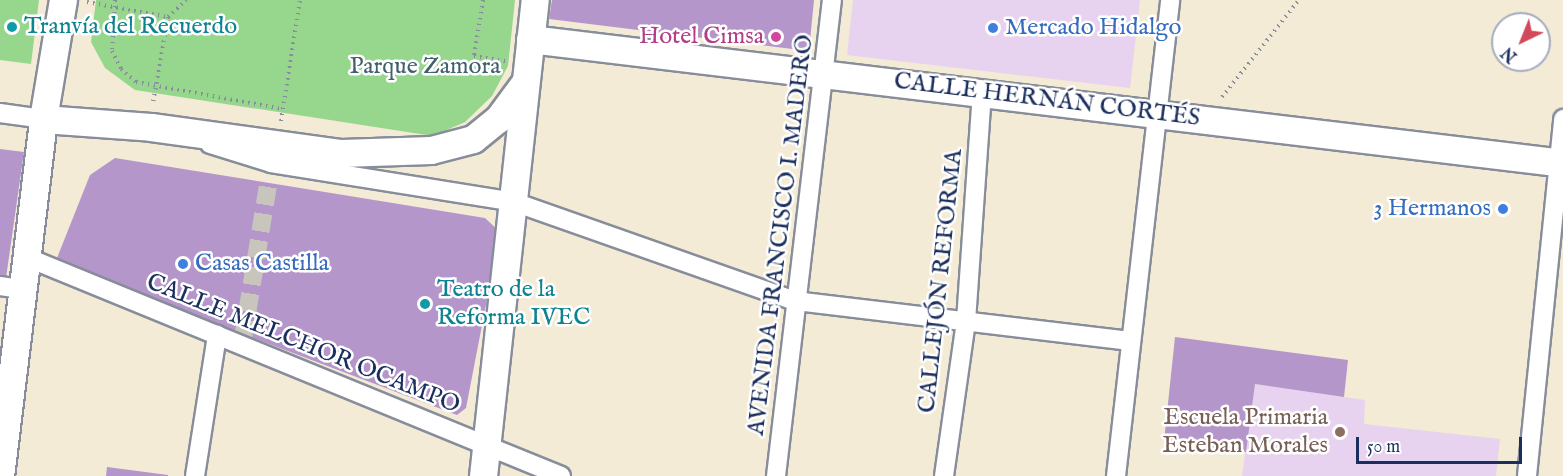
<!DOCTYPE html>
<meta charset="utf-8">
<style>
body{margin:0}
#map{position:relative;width:1563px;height:476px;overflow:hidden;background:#f3ebd5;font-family:"IM FELL English",serif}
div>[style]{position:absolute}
.built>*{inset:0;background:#e7d2ef}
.green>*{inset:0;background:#97d78d}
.building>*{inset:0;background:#b596cb}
.street-tunnel>*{height:18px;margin-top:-9px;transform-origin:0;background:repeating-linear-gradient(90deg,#c8c5bd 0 18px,transparent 0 27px)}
.path>*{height:4px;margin-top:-2px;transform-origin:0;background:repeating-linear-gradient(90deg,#878d9a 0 1.5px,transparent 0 6px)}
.roads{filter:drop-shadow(2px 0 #878d9a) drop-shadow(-2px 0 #878d9a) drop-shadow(0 2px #878d9a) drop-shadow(0 -2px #878d9a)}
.street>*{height:18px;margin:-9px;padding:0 9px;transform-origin:9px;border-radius:9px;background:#fff}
.secondary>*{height:27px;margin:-13.5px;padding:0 13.5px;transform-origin:13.5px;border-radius:13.5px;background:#fff}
.dots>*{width:16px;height:16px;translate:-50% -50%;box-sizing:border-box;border:3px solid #fff;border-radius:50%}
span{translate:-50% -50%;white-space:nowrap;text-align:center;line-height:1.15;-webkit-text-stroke:5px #fff;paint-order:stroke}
.culture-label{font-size:24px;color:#0d838f}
.left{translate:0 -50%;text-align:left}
.shop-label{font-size:24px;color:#366cbe}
.right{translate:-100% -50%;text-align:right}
.hotel-label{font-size:24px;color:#b23c85}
.park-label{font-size:24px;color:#40616c}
.street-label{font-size:24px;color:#1b2f5e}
.education-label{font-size:24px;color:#785e54}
.north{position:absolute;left:1491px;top:12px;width:60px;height:60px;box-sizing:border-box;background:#fff;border:2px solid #a4acbf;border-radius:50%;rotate:223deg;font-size:16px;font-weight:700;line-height:24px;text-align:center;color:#1b2f5e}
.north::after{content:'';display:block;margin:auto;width:21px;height:27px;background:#d1495b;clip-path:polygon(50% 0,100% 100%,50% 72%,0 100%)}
.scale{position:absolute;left:1356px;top:437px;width:166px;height:27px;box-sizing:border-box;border:3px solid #1b2f5e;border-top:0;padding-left:8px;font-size:18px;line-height:21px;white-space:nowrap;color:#1b2f5e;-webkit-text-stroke:4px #fff;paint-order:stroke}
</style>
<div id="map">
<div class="built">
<div style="clip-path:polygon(853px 0,1140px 0,1130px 88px,847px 55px)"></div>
<div style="clip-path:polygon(1255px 384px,1365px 400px,1364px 424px,1500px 439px,1496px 476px,1242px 476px)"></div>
</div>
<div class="green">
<div style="clip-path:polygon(0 0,39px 0,31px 64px,0 60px)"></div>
<div style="clip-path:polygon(96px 0,515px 0,508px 66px,492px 96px,465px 122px,433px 136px,135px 90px,105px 68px,91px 42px)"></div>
</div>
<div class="building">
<div style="clip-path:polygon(552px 0,814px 0,809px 51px,549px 19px)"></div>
<div style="clip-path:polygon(0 149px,24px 152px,6px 278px,0 277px)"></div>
<div style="clip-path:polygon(115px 158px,485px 218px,500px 232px,466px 408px,457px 415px,55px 263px,90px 175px)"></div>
<div style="clip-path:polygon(1175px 337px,1348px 360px,1344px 397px,1255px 384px,1246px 452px,1164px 441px)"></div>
<div style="clip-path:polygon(107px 467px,168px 475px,168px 476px,106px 476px)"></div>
</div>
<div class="street-tunnel">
<div style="left:243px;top:338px;width:161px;rotate:-80.7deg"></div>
</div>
<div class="path">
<div style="left:115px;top:0;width:51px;rotate:93.4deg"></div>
<div style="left:112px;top:51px;width:20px;rotate:63deg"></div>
<div style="left:121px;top:69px;width:20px;rotate:41deg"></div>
<div style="left:136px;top:82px;width:149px;rotate:10.4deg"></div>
<div style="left:483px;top:0;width:57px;rotate:99.1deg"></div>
<div style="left:474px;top:56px;width:33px;rotate:9deg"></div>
<div style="left:87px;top:2px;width:82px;rotate:10.5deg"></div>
<div style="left:168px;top:17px;width:87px;rotate:99.9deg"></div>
<div style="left:168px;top:17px;width:25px;rotate:-43deg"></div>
<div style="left:1222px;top:97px;width:124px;rotate:-51.6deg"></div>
<div style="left:281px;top:121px;width:122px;rotate:-81.1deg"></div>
</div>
<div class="roads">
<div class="street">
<div style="left:0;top:113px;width:43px;rotate:7.9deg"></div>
<div style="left:210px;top:144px;width:64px;rotate:17.3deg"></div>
<div style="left:271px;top:163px;width:246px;rotate:9.1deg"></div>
<div style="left:514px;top:202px;width:298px;rotate:19.4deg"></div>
<div style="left:795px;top:301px;width:337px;rotate:6.8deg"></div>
<div style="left:26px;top:257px;width:578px;rotate:22.26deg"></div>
<div style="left:0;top:286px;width:22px;rotate:8deg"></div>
<div style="left:195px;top:476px;width:143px;rotate:-81.1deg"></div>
<div style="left:776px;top:476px;width:479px;rotate:-83.3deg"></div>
<div style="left:944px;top:476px;width:157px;rotate:-81.9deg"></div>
<div style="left:966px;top:321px;width:231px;rotate:-86deg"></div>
<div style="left:1116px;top:476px;width:479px;rotate:-83.5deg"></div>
<div style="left:1527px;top:476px;width:359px;rotate:-84.2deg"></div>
</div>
<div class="secondary">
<div style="left:530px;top:39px;width:1040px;rotate:6.84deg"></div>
<div style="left:43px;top:119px;width:108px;rotate:4.2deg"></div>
<div style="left:151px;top:127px;width:192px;rotate:7.8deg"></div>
<div style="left:341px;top:153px;width:90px;rotate:-1.9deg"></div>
<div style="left:431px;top:150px;width:43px;rotate:-14.7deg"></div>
<div style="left:473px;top:139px;width:32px;rotate:-39deg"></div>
<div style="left:498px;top:119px;width:42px;rotate:-53.7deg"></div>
<div style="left:0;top:476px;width:360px;rotate:-83.1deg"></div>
<div style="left:43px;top:119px;width:121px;rotate:-80.5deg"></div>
<div style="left:483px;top:476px;width:479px;rotate:-83.8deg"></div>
</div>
</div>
<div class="dots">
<div style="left:12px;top:27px;background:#0f9aa8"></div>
<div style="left:993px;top:28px;background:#3f7fe0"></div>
<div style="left:776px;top:37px;background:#d1479c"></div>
<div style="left:1503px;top:209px;background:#3f7fe0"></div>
<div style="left:183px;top:264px;background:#3f7fe0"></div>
<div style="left:425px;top:304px;background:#0f9aa8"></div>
<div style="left:1340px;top:432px;background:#8d6e63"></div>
</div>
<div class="culture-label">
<span class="left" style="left:24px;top:27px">Tranvía del Recuerdo</span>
<span class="left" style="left:437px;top:304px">Teatro de la<br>Reforma IVEC</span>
</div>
<div class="shop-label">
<span class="left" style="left:1005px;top:28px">Mercado Hidalgo</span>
<span class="right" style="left:1491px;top:209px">3 Hermanos</span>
<span class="left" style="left:195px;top:264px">Casas Castilla</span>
</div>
<div class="hotel-label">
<span class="right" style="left:764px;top:37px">Hotel Cimsa</span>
</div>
<div class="park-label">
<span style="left:425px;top:67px">Parque Zamora</span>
</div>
<div class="street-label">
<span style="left:1047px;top:100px;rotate:7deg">CALLE HERNÁN CORTÉS</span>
<span style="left:781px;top:235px;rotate:-83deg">AVENIDA FRANCISCO I. MADERO</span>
<span style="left:941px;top:281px;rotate:-84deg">CALLEJÓN REFORMA</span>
<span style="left:303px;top:344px;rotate:22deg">CALLE MELCHOR OCAMPO</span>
</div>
<div class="education-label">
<span class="right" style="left:1328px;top:432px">Escuela Primaria<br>Esteban Morales</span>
</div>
<div class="north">N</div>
<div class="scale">50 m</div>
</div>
